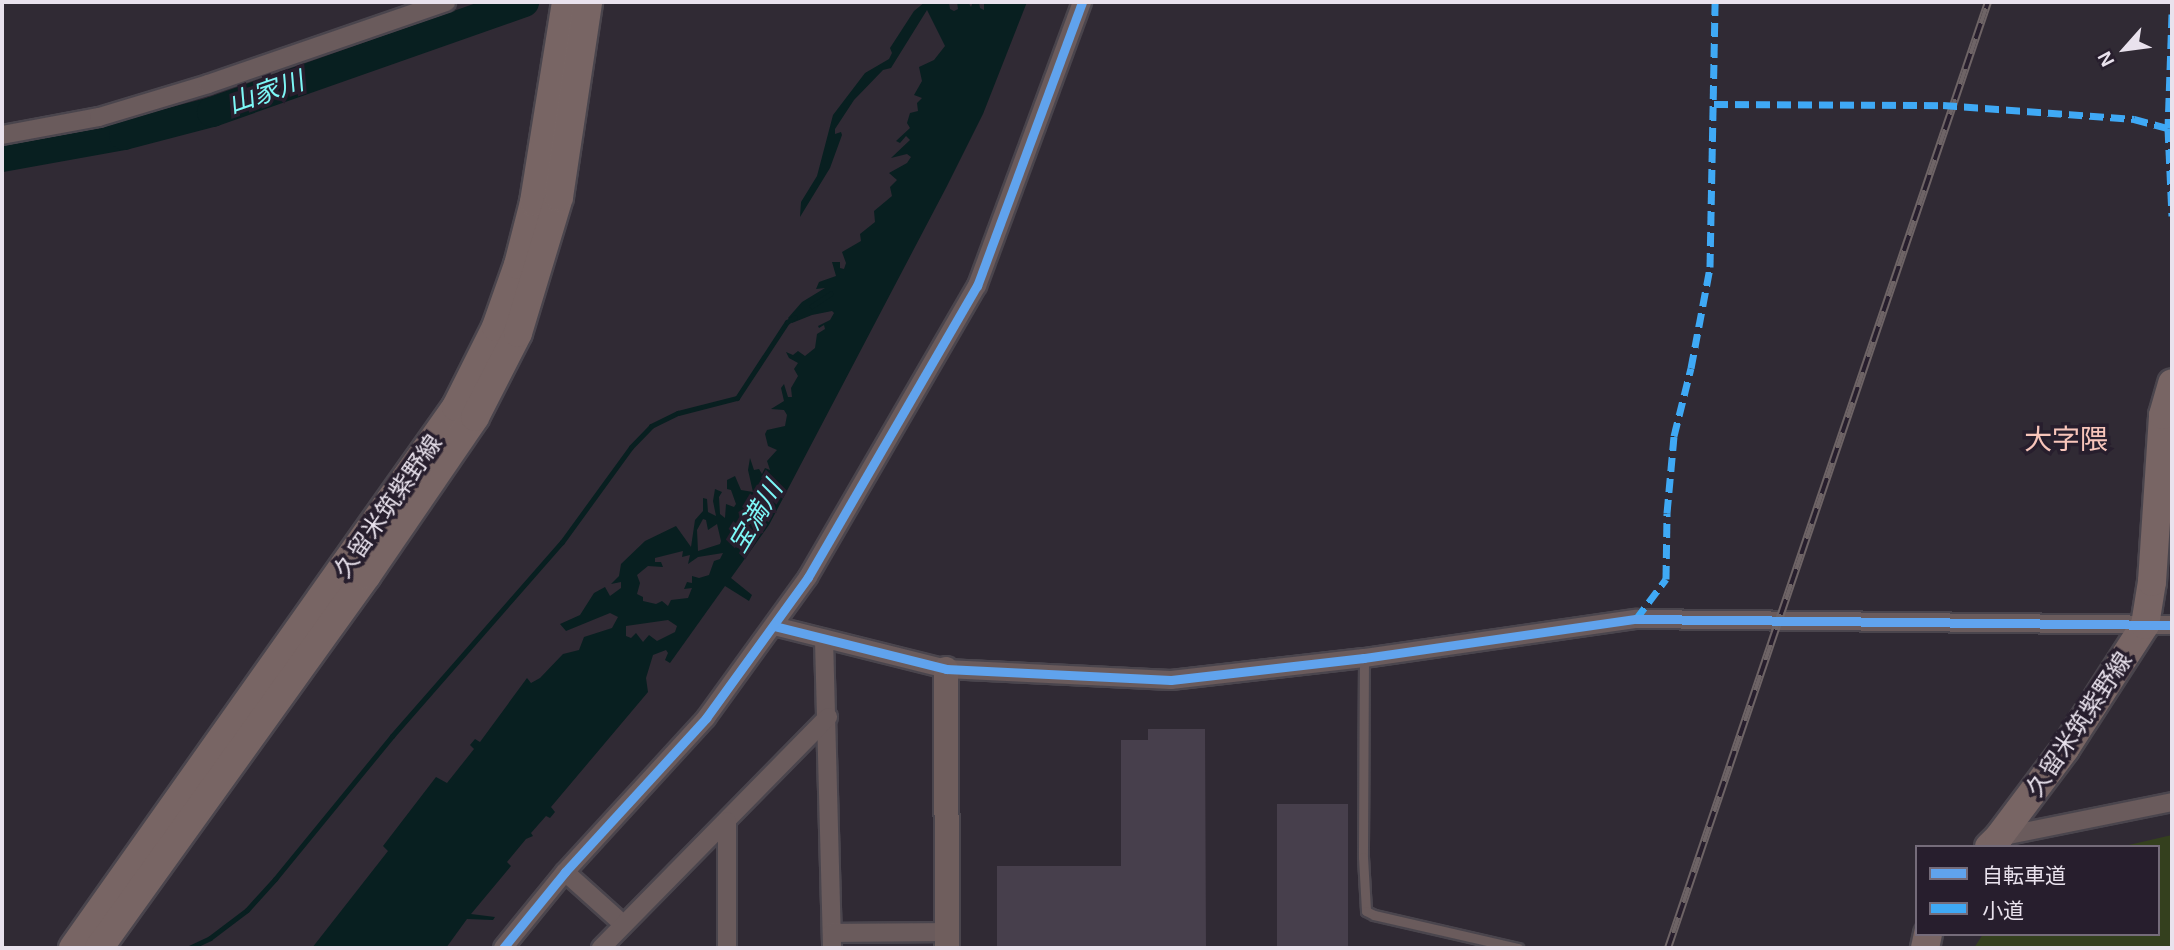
<!DOCTYPE html>
<meta charset="utf-8">
<style>
body{margin:0}
#map{position:relative;width:2174px;height:950px;overflow:hidden;background:#302a34;font-family:Helvetica,"Noto Sans JP",sans-serif}
div>[style]{position:absolute}
.green>*{inset:0;background:#34401e}
.water>*{inset:0;background:#081f20}
.stream>*{height:5px;margin:-2.5px;padding:0 2.5px;transform-origin:2.5px;border-radius:2.5px;background:#081f20}
.river>*{height:30px;margin:-15px;padding:0 15px;transform-origin:15px;border-radius:15px;background:#081f20}
.building>*{inset:0;background:#473f4c;transform-origin:0 0}
.roads{filter:drop-shadow(2px 0 #4a454d) drop-shadow(-2px 0 #4a454d) drop-shadow(0 2px #4a454d) drop-shadow(0 -2px #4a454d)}
.lane>*{height:9px;margin:-4.5px;padding:0 4.5px;transform-origin:4.5px;border-radius:4.5px;background:#6a5b5c}
.street>*{height:18px;margin:-9px;padding:0 9px;transform-origin:9px;border-radius:9px;background:#6a5b5c}
.secondary>*{height:24px;margin:-12px;padding:0 12px;transform-origin:12px;border-radius:12px;background:#6f5e5d}
.primary>*{height:28px;margin:-14px;padding:0 14px;transform-origin:14px;border-radius:14px;background:#786564}
.rail>*{height:8px;margin-top:-4px;transform-origin:0;background:repeating-linear-gradient(90deg,#271e2d 0 16px,#6e6466 0 32px);box-sizing:border-box;border-block:2px solid #6e6466}
.quiet>*{height:7px;margin-top:-3.5px;transform-origin:0;background:repeating-linear-gradient(90deg,#3fa9f5 0 14px,transparent 0 21px)}
.cycleway>*{height:9px;margin:-4.5px;padding:0 4.5px;transform-origin:4.5px;border-radius:4.5px;background:#60a3ed}
span{translate:-50% -50%;white-space:nowrap;text-align:center;line-height:1.15;-webkit-text-stroke:7px #271e2d;paint-order:stroke}
.street-label{font-size:24px;color:#e9e2ed}
.water-label{font-size:26px;color:#7df7f7;font-style:italic}
.quarter-label{font-size:28px;color:#f8c5ba}
.frame{position:absolute;inset:0;border:4px solid #e9e2ed;pointer-events:none}
.legend{position:absolute;left:1915px;top:845px;width:245px;height:91px;box-sizing:border-box;background:#271e2d;border:2px solid #756c7a;margin:0;padding:9px 12px;list-style:none;font-size:21px;color:#e9e2ed}
.legend li{display:flex;align-items:center;gap:14px;height:35px}
.legend b{width:35px;border:2px solid #756c7a}
.north{position:absolute;left:2090px;top:14px;width:70px;height:70px;-webkit-text-stroke:5px #271e2d;paint-order:stroke;rotate:242deg;font-size:19px;font-weight:700;line-height:28px;text-align:center;color:#e9e2ed}
.north::after{content:'';display:block;margin:auto;width:24px;height:32px;background:#e9e2ed;clip-path:polygon(50% 0,100% 100%,50% 72%,0 100%)}
</style>
<div id="map">
<div class="green">
<div style="clip-path:polygon(2172px 835px,2172px 948px,1974px 948px,1983px 934px,2158px 934px,2158px 847px,2120px 847px)"></div>
</div>
<div class="water">
<div style="clip-path:polygon(evenodd,925px 2px,949px 2px,950px 9px,954px 11px,958px 9px,957px 2px,968px 2px,971px 7px,973px 2px,979px 2px,980px 8px,984px 10px,984px 2px,1027px 2px,983px 114px,947px 186px,769px 525px,731px 578px,752px 595px,749px 601px,725px 586px,670px 663px,665px 660px,668px 653px,666px 650px,653px 655px,646px 678px,648px 692px,551px 807px,555px 812px,550px 818px,546px 816px,531px 833px,533px 836px,526px 839px,507px 862px,511px 866px,471px 914px,495px 917px,493px 920px,467px 919px,446px 948px,312px 948px,388px 851px,383px 846px,436px 777px,447px 783px,474px 749px,470px 745px,475px 739px,480px 742px,527px 678px,531px 683px,540px 678px,563px 654px,579px 650px,584px 637px,612px 628px,618px 617px,610px 613px,566px 631px,560px 624px,580px 615px,594px 593px,605px 587px,610px 596px,621px 588px,621px 582px,611px 584px,619px 576px,621px 564px,645px 541px,676px 526px,691px 547px,695px 520px,703px 511px,703px 498px,707px 499px,708px 512px,716px 516px,713px 501px,715px 489px,722px 492px,719px 497px,720px 514px,725px 518px,726px 504px,734px 507px,736px 504px,731px 490px,727px 489px,727px 480px,735px 476px,741px 490px,753px 492px,748px 470px,750px 458px,754px 470px,759px 469px,762px 474px,765px 468px,770px 470px,767px 461px,777px 450px,768px 446px,765px 434px,767px 430px,785px 426px,787px 415px,784px 410px,771px 409px,784px 401px,781px 388px,784px 384px,788px 397px,792px 397px,791px 388px,798px 376px,794px 369px,798px 363px,789px 358px,786px 352px,793px 355px,798px 351px,805px 356px,815px 348px,817px 334px,825px 329px,824px 325px,819px 328px,818px 326px,830px 320px,834px 313px,832px 311px,812px 315px,792px 323px,788px 318px,802px 302px,825px 288px,816px 289px,819px 282px,836px 276px,832px 262px,840px 262px,840px 268px,844px 269px,846px 263px,842px 252px,861px 241px,860px 234px,875px 222px,874px 211px,892px 196px,890px 187px,897px 180px,889px 173px,907px 163px,911px 157px,907px 154px,891px 158px,910px 140px,906px 136px,900px 143px,896px 141px,910px 128px,907px 123px,910px 113px,918px 111px,917px 103px,922px 98px,914px 95px,922px 81px,919px 67px,934px 60px,945px 46px,927px 10px,891px 68px,883px 70px,854px 100px,835px 129px,835px 134px,841px 132px,842px 135px,830px 168px,800px 217px,801px 202px,817px 176px,833px 115px,865px 73px,889px 59px,892px 53px,890px 48px,914px 11px,925px 2px,703px 519px,706px 520px,708px 530px,717px 524px,721px 541px,720px 544px,698px 551px,697px 530px,703px 519px,925px 2px,683px 551px,682px 557px,690px 555px,688px 564px,698px 557px,723px 553px,720px 559px,714px 561px,709px 575px,699px 578px,692px 576px,692px 583px,687px 582px,684px 589px,692px 588px,688px 598px,671px 600px,668px 606px,662px 601px,656px 604px,643px 601px,643px 597px,637px 594px,640px 583px,637px 575px,648px 566px,663px 567px,661px 562px,655px 562px,655px 558px,683px 551px,925px 2px,668px 620px,677px 626px,675px 632px,657px 641px,649px 635px,643px 642px,636px 633px,631px 638px,626px 636px,626px 626px,668px 620px)"></div>
</div>
<div class="stream">
<div style="left:812px;top:306px;width:22px;rotate:-34deg"></div>
<div style="left:189px;top:948px;width:23px;rotate:-25deg"></div>
<div style="left:210px;top:938px;width:46px;rotate:-37.1deg"></div>
<div style="left:247px;top:910px;width:42px;rotate:-47.9deg"></div>
<div style="left:275px;top:879px;width:185px;rotate:-50.7deg"></div>
<div style="left:392px;top:736px;width:258px;rotate:-48.8deg"></div>
<div style="left:562px;top:542px;width:117px;rotate:-54deg"></div>
<div style="left:631px;top:447px;width:29px;rotate:-46deg"></div>
<div style="left:651px;top:426px;width:30px;rotate:-26deg"></div>
<div style="left:678px;top:413px;width:61px;rotate:-14.3deg"></div>
<div style="left:737px;top:398px;width:91px;rotate:-56.7deg"></div>
<div style="left:787px;top:322px;width:9px;rotate:-32deg"></div>
</div>
<div class="river">
<div style="left:2px;top:157px;width:124px;rotate:-10.2deg"></div>
<div style="left:124px;top:135px;width:91px;rotate:-14.6deg"></div>
<div style="left:212px;top:112px;width:331px;rotate:-19.4deg"></div>
</div>
<div class="building">
<div style="clip-path:polygon(1148px 729px,1205px 729px,1206px 948px,997px 948px,997px 866px,1121px 866px,1121px 740px,1148px 740px)"></div>
<div style="left:1277px;top:804px;width:71px;height:144px"></div>
</div>
<div class="roads">
<div class="lane">
<div style="left:1364px;top:658px;width:199px;rotate:90.3deg"></div>
<div style="left:1363px;top:857px;width:54px;rotate:86.8deg"></div>
<div style="left:1366px;top:911px;width:9px;rotate:27deg"></div>
<div style="left:1374px;top:915px;width:148px;rotate:12.9deg"></div>
</div>
<div class="street">
<div style="left:2px;top:135px;width:99px;rotate:-10.5deg"></div>
<div style="left:99px;top:117px;width:114px;rotate:-16.8deg"></div>
<div style="left:208px;top:84px;width:252px;rotate:-19deg"></div>
<div style="left:774px;top:626px;width:177px;rotate:14deg"></div>
<div style="left:946px;top:669px;width:225px;rotate:2.8deg"></div>
<div style="left:1171px;top:680px;width:194px;rotate:-6.5deg"></div>
<div style="left:1364px;top:658px;width:275px;rotate:-8.2deg"></div>
<div style="left:1636px;top:619px;width:536px;rotate:0.64deg"></div>
<div style="left:824px;top:639px;width:309px;rotate:88.5deg"></div>
<div style="left:1999px;top:837px;width:177px;rotate:-11.4deg"></div>
<div style="left:565px;top:872px;width:78px;rotate:41.9deg"></div>
<div style="left:832px;top:933px;width:115px;rotate:-0.5deg"></div>
<div style="left:503px;top:948px;width:98px;rotate:-50.8deg"></div>
<div style="left:565px;top:872px;width:209px;rotate:-47.5deg"></div>
<div style="left:706px;top:718px;width:174px;rotate:-54.1deg"></div>
<div style="left:808px;top:577px;width:337px;rotate:-59.9deg"></div>
<div style="left:977px;top:286px;width:303px;rotate:-69.7deg"></div>
<div style="left:601px;top:948px;width:324px;rotate:-45.5deg"></div>
<div style="left:727px;top:948px;width:127px;rotate:-90deg"></div>
</div>
<div class="secondary">
<div style="left:946px;top:669px;width:279px;rotate:89.8deg"></div>
</div>
<div class="primary">
<div style="left:1989px;top:847px;width:14px;rotate:-45deg"></div>
<div style="left:1999px;top:837px;width:110px;rotate:-53.1deg"></div>
<div style="left:2065px;top:749px;width:148px;rotate:-57.2deg"></div>
<div style="left:2145px;top:625px;width:44px;rotate:-80.8deg"></div>
<div style="left:2152px;top:582px;width:167px;rotate:-86.2deg"></div>
<div style="left:2163px;top:415px;width:33px;rotate:-74deg"></div>
<div style="left:73px;top:948px;width:663px;rotate:-54.7deg"></div>
<div style="left:456px;top:407px;width:89px;rotate:-63.4deg"></div>
<div style="left:496px;top:327px;width:66px;rotate:-70.5deg"></div>
<div style="left:518px;top:265px;width:65px;rotate:-75.7deg"></div>
<div style="left:534px;top:202px;width:203px;rotate:-80.9deg"></div>
<div style="left:99px;top:948px;width:459px;rotate:-54.3deg"></div>
<div style="left:367px;top:575px;width:191px;rotate:-55.6deg"></div>
<div style="left:475px;top:417px;width:94px;rotate:-62.9deg"></div>
<div style="left:518px;top:333px;width:142px;rotate:-73.2deg"></div>
<div style="left:559px;top:197px;width:197px;rotate:-81.5deg"></div>
<div style="left:1925px;top:948px;width:14px;rotate:-78deg"></div>
</div>
</div>
<div class="rail">
<div style="left:1668px;top:948px;width:999px;rotate:-71.31deg"></div>
</div>
<div class="quiet">
<div style="left:2172px;top:14px;width:114px;rotate:92deg"></div>
<div style="left:2168px;top:128px;width:88px;rotate:87.4deg"></div>
<div style="left:1714px;top:104px;width:229px;rotate:0.3deg"></div>
<div style="left:1943px;top:105px;width:192px;rotate:4.2deg"></div>
<div style="left:2134px;top:119px;width:35px;rotate:15deg"></div>
<div style="left:1636px;top:619px;width:50px;rotate:-53.1deg"></div>
<div style="left:1666px;top:579px;width:66px;rotate:-89.1deg"></div>
<div style="left:1667px;top:513px;width:77px;rotate:-84.8deg"></div>
<div style="left:1674px;top:436px;width:70px;rotate:-76deg"></div>
<div style="left:1691px;top:368px;width:103px;rotate:-79.3deg"></div>
<div style="left:1710px;top:267px;width:265px;rotate:-88.9deg"></div>
</div>
<div class="cycleway">
<div style="left:774px;top:626px;width:177px;rotate:14deg"></div>
<div style="left:946px;top:669px;width:225px;rotate:2.8deg"></div>
<div style="left:1171px;top:680px;width:194px;rotate:-6.5deg"></div>
<div style="left:1364px;top:658px;width:275px;rotate:-8.2deg"></div>
<div style="left:1636px;top:619px;width:536px;rotate:0.64deg"></div>
<div style="left:503px;top:948px;width:98px;rotate:-50.8deg"></div>
<div style="left:565px;top:872px;width:209px;rotate:-47.5deg"></div>
<div style="left:706px;top:718px;width:174px;rotate:-54.1deg"></div>
<div style="left:808px;top:577px;width:337px;rotate:-59.9deg"></div>
<div style="left:977px;top:286px;width:303px;rotate:-69.7deg"></div>
</div>
<div class="street-label">
<span style="left:388px;top:506px;rotate:-55deg">久留米筑紫野線</span>
<span style="left:2079px;top:724px;rotate:-56deg">久留米筑紫野線</span>
</div>
<div class="water-label">
<span style="left:266px;top:93px;rotate:-19deg">山家川</span>
<span style="left:756px;top:517px;rotate:-59deg">宝満川</span>
</div>
<div class="quarter-label">
<span style="left:2066px;top:440px">大字隈</span>
</div>
<div class="frame"></div>
<ul class="legend">
<li><b style="height:9px;background:#60a3ed"></b>自転車道</li>
<li><b style="height:9px;background:#3fa9f5"></b>小道</li>
</ul>
<div class="north">N</div>
</div>
